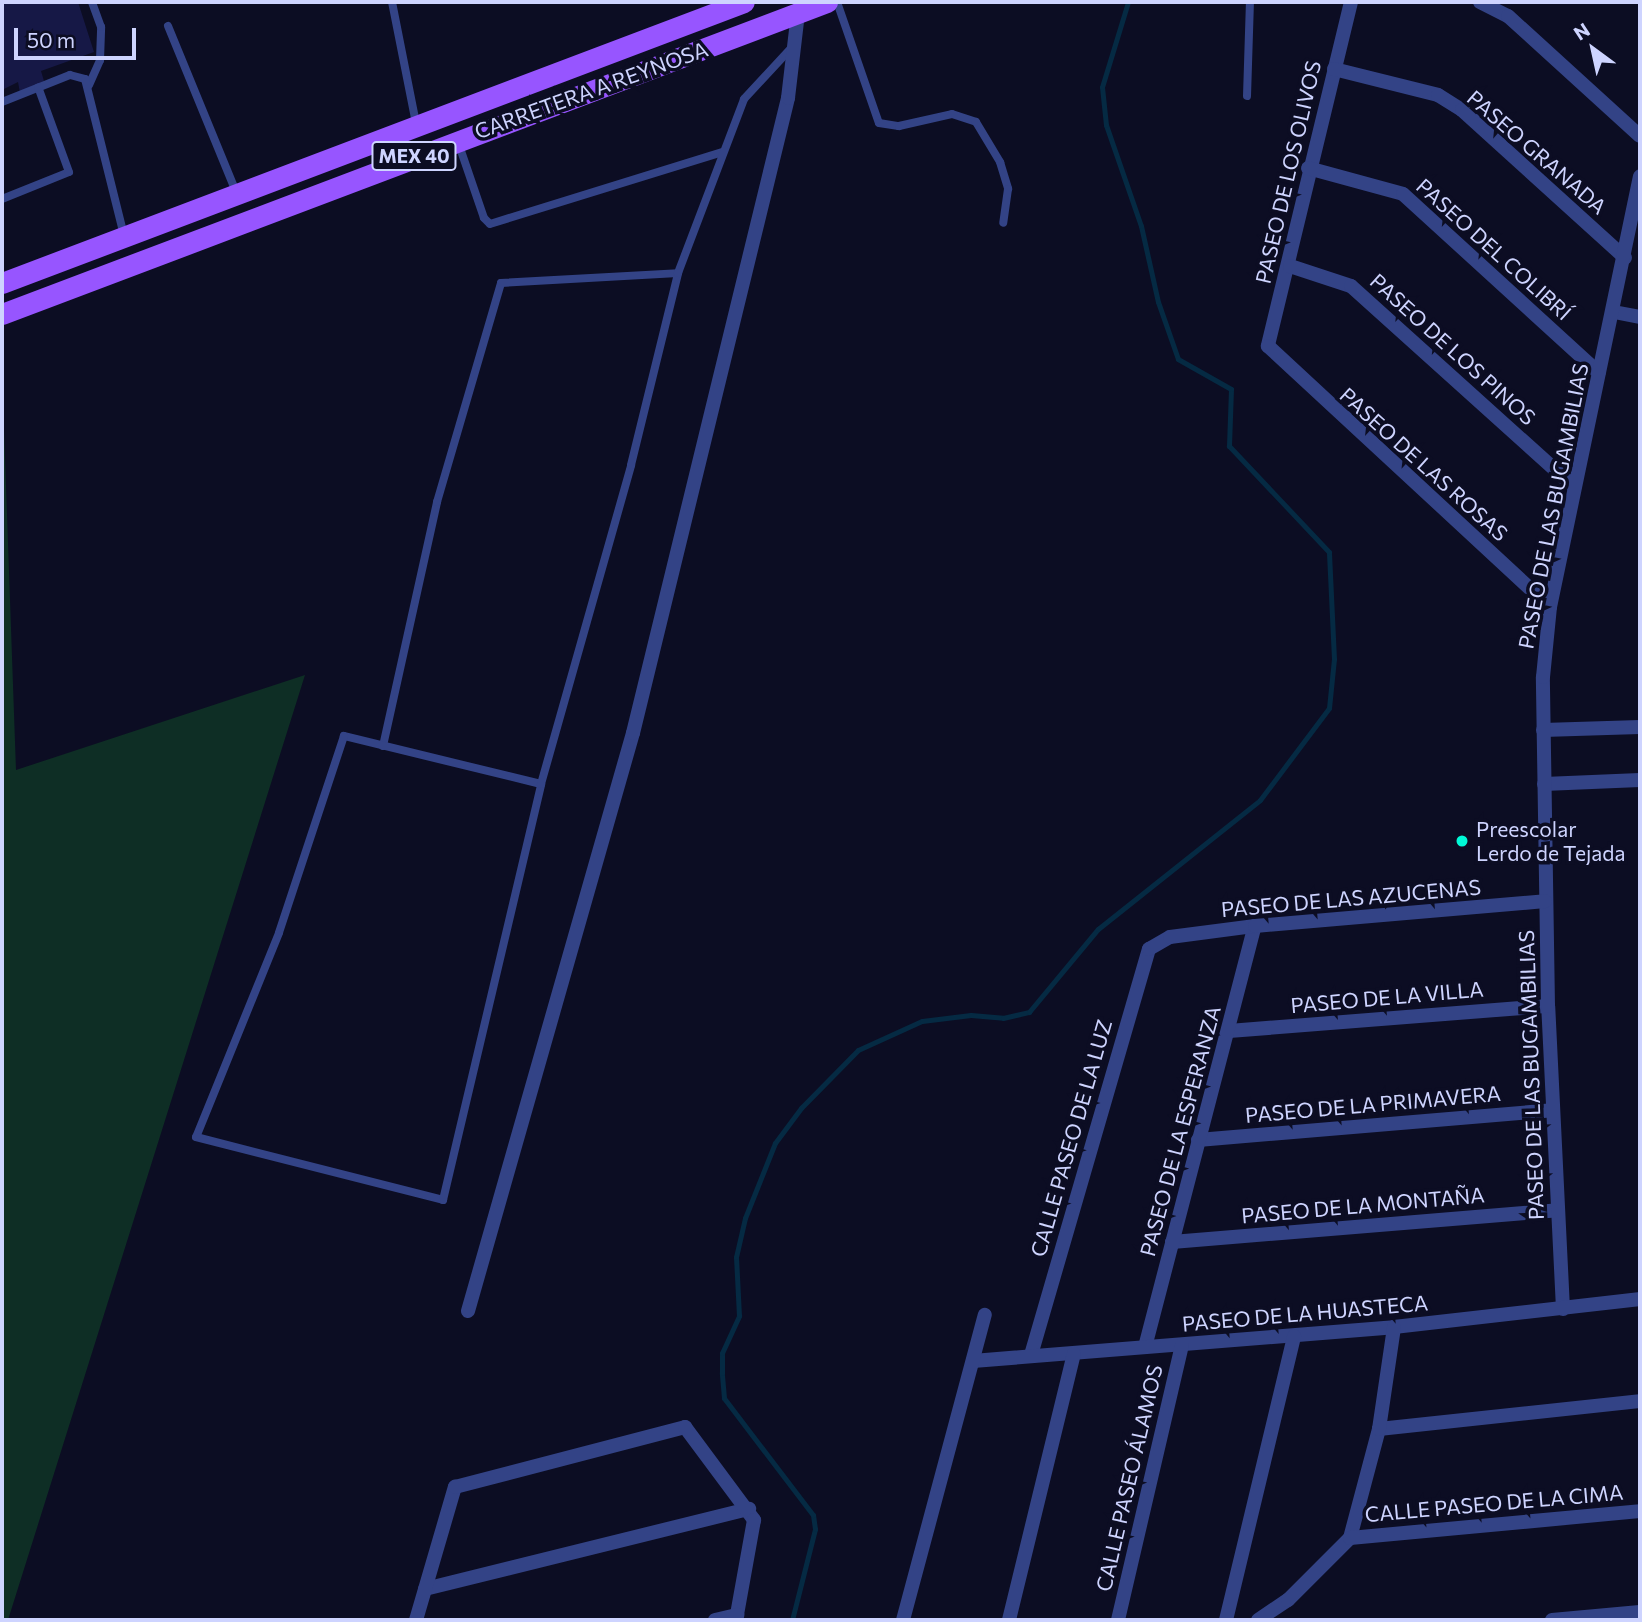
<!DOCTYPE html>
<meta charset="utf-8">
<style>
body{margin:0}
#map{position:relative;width:1642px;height:1622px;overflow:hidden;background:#0c0d23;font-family:Commissioner,sans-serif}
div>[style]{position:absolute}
.green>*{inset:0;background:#0e2e25}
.stream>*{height:5px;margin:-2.5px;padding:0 2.5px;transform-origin:2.5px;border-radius:2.5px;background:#052a43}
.building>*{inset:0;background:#161846}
.service>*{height:8px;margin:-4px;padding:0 4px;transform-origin:4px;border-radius:4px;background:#334386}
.minor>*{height:14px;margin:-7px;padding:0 7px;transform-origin:7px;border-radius:7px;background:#334386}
.primary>*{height:21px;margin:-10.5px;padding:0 10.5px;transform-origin:10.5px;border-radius:10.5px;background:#9755ff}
.dots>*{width:19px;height:19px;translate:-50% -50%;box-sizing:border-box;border:4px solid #0c0d23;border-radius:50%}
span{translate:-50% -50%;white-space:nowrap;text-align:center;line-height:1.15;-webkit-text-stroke:7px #0c0d23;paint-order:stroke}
.shield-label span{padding:2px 5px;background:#0c0d23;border:2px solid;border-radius:5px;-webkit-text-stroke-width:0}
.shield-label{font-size:19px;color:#ced4ff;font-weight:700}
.street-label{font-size:21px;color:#ced4ff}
.poi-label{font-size:21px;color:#ced4ff}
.left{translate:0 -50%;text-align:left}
.frame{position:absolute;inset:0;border:4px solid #ced4ff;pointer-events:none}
.north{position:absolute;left:1558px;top:14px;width:70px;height:70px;-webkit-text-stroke:5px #0c0d23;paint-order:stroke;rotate:327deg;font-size:19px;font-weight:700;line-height:28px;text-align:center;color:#ced4ff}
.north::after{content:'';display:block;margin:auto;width:24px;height:32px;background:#ced4ff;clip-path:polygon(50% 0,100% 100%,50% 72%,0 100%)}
.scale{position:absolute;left:14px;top:28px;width:122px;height:32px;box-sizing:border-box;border:4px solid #ced4ff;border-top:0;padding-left:9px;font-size:21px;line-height:24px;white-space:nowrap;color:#ced4ff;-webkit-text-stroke:5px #0c0d23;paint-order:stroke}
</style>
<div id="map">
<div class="green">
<div style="clip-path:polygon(2px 372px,16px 770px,305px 675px,8px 1620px,2px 1620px)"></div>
</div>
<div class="stream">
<div style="left:792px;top:1620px;width:94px;rotate:-75.8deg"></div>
<div style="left:815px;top:1529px;width:14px;rotate:-98deg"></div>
<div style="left:813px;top:1515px;width:147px;rotate:-127.3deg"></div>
<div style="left:724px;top:1398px;width:25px;rotate:-95deg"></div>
<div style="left:722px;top:1373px;width:20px;rotate:-90deg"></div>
<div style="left:722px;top:1353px;width:41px;rotate:-65.3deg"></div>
<div style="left:739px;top:1316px;width:59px;rotate:-92.9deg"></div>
<div style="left:736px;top:1257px;width:40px;rotate:-77deg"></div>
<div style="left:745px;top:1218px;width:81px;rotate:-68.2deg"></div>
<div style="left:775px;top:1143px;width:44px;rotate:-53.4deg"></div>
<div style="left:801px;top:1108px;width:81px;rotate:-45.5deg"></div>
<div style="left:858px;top:1050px;width:70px;rotate:-24.4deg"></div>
<div style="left:922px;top:1021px;width:49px;rotate:-7deg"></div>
<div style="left:971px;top:1015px;width:32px;rotate:5deg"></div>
<div style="left:1003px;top:1018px;width:27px;rotate:-13deg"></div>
<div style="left:1029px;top:1012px;width:108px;rotate:-50.3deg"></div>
<div style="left:1098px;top:929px;width:207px;rotate:-38.5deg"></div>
<div style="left:1260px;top:800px;width:115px;rotate:-53.1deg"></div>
<div style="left:1329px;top:708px;width:49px;rotate:-84.2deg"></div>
<div style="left:1334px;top:659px;width:107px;rotate:-92.7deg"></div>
<div style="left:1329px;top:552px;width:146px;rotate:-133.3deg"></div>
<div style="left:1229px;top:446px;width:57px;rotate:-88deg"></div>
<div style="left:1231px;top:389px;width:61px;rotate:-150.5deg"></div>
<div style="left:1178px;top:359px;width:60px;rotate:-109.3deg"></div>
<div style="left:1158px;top:302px;width:78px;rotate:-102.6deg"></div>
<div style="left:1141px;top:226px;width:107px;rotate:-109.1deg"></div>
<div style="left:1106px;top:125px;width:38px;rotate:-96deg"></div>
<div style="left:1102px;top:87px;width:89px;rotate:-73deg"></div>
</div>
<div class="building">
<div style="clip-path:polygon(2px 2px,78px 2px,94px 52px,41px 71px,44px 81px,20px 93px,18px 82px,2px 90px)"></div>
</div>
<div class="service">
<div style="left:392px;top:2px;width:123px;rotate:78.8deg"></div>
<div style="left:837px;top:2px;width:128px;rotate:70.9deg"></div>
<div style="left:879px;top:123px;width:20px;rotate:9deg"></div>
<div style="left:899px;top:126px;width:54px;rotate:-12.8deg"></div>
<div style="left:952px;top:114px;width:25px;rotate:18deg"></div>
<div style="left:976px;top:122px;width:47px;rotate:59deg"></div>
<div style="left:1000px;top:162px;width:28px;rotate:73deg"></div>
<div style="left:1008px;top:189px;width:34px;rotate:98deg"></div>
<div style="left:168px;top:26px;width:179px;rotate:67.7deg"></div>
<div style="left:89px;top:85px;width:27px;rotate:-66deg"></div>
<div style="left:100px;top:60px;width:33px;rotate:-88deg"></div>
<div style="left:101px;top:27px;width:27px;rotate:-110deg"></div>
<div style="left:1247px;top:96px;width:94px;rotate:-88.2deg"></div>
<div style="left:2px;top:102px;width:73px;rotate:-21.7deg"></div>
<div style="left:70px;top:75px;width:16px;rotate:15deg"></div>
<div style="left:85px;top:79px;width:161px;rotate:76deg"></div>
<div style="left:458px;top:142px;width:80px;rotate:71.1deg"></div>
<div style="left:484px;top:218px;width:8px;rotate:45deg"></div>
<div style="left:490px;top:224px;width:243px;rotate:-17.2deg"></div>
<div style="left:2px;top:199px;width:72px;rotate:-21.9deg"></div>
<div style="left:69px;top:172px;width:90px;rotate:-110deg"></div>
<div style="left:383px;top:746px;width:250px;rotate:-77.5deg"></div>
<div style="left:437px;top:502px;width:228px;rotate:-73.7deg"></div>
<div style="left:501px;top:283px;width:177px;rotate:-3.2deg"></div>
<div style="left:541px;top:784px;width:203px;rotate:-166.3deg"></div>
<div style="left:344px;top:736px;width:207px;rotate:108.3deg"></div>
<div style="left:279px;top:933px;width:220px;rotate:112.1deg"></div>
<div style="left:196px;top:1137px;width:255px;rotate:14.3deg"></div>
<div style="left:443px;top:1200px;width:427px;rotate:-76.7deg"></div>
<div style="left:541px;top:784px;width:331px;rotate:-74.2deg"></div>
<div style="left:631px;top:465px;width:198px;rotate:-76.2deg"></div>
<div style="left:678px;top:273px;width:186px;rotate:-69.2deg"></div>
<div style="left:744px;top:99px;width:74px;rotate:-47.2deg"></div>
</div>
<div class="minor">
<div style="left:1351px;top:2px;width:354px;rotate:103.6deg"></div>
<div style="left:1268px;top:346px;width:384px;rotate:42.8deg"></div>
<div style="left:1480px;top:2px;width:31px;rotate:27deg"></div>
<div style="left:1508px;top:16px;width:178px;rotate:42.3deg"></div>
<div style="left:1334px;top:69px;width:107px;rotate:14deg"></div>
<div style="left:1438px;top:95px;width:28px;rotate:32deg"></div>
<div style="left:1462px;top:110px;width:220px;rotate:42.2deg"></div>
<div style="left:1308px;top:168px;width:98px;rotate:15.3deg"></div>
<div style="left:1403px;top:194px;width:265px;rotate:42.4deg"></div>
<div style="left:1290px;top:266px;width:64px;rotate:18.2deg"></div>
<div style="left:1351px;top:286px;width:300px;rotate:42deg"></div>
<div style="left:1614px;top:312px;width:26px;rotate:11deg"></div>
<div style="left:1543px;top:730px;width:97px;rotate:-1.8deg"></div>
<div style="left:1544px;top:784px;width:96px;rotate:-2.4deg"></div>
<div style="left:1229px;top:1031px;width:320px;rotate:-4.5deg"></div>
<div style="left:1198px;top:1140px;width:355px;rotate:-4.8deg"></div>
<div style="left:1172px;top:1242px;width:387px;rotate:-4.7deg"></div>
<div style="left:1563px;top:1309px;width:303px;rotate:-92.8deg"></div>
<div style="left:1548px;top:1006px;width:329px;rotate:-90.9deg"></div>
<div style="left:1543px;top:677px;width:70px;rotate:-84.3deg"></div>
<div style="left:1550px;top:607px;width:440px;rotate:-78.2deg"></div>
<div style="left:468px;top:1311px;width:601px;rotate:-74.07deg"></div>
<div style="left:633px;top:733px;width:654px;rotate:-76.28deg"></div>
<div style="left:788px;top:98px;width:86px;rotate:-83.3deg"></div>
<div style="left:1145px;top:1347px;width:435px;rotate:-75.4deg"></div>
<div style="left:1031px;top:1355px;width:423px;rotate:-73.8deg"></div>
<div style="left:1149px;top:949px;width:24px;rotate:-30deg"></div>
<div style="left:1170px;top:937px;width:86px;rotate:-7.4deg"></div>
<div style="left:1255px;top:926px;width:291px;rotate:-4.9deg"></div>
<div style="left:973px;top:1361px;width:422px;rotate:-4.6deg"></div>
<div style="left:1394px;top:1327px;width:248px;rotate:-6.5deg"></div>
<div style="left:1379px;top:1429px;width:262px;rotate:-6.1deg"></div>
<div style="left:1350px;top:1538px;width:113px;rotate:-75.1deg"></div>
<div style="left:1379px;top:1429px;width:103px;rotate:-81.6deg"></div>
<div style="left:425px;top:1589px;width:334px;rotate:-13.9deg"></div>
<div style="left:416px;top:1620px;width:139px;rotate:-73.7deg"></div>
<div style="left:455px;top:1487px;width:238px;rotate:-14.6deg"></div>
<div style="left:685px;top:1427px;width:116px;rotate:53.4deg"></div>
<div style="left:754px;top:1520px;width:102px;rotate:100.2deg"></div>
<div style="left:715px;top:1620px;width:23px;rotate:-13deg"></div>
<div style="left:903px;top:1620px;width:316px;rotate:-75deg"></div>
<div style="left:1009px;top:1620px;width:274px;rotate:-76.3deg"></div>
<div style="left:1118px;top:1620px;width:282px;rotate:-76.9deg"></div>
<div style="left:1226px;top:1620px;width:292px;rotate:-76.5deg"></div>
<div style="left:1258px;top:1620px;width:36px;rotate:-34deg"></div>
<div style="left:1288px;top:1600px;width:88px;rotate:-45deg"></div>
<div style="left:1350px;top:1538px;width:291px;rotate:-5.3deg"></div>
<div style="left:1552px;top:1620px;width:88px;rotate:-5.2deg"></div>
</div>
<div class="primary">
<div style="left:2px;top:283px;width:793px;rotate:-20.74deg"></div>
<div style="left:2px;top:314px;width:882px;rotate:-20.72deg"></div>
</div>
<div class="dots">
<div style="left:1462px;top:841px;background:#00f9d7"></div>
</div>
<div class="shield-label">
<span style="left:414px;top:156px">MEX 40</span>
</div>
<div class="street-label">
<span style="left:591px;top:90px;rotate:-20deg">CARRETERA A REYNOSA</span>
<span style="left:1537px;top:152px;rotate:41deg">PASEO GRANADA</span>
<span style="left:1288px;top:172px;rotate:-77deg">PASEO DE LOS OLIVOS</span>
<span style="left:1494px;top:249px;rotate:42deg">PASEO DEL COLIBRÍ</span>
<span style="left:1453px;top:349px;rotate:42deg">PASEO DE LOS PINOS</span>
<span style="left:1424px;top:464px;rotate:42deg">PASEO DE LAS ROSAS</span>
<span style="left:1553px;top:506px;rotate:-79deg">PASEO DE LAS BUGAMBILIAS</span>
<span style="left:1351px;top:898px;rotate:-5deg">PASEO DE LAS AZUCENAS</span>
<span style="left:1387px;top:997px;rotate:-5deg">PASEO DE LA VILLA</span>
<span style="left:1531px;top:1075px;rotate:-92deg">PASEO DE LAS BUGAMBILIAS</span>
<span style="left:1373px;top:1104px;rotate:-5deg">PASEO DE LA PRIMAVERA</span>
<span style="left:1180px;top:1131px;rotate:-75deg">PASEO DE LA ESPERANZA</span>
<span style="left:1071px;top:1138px;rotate:-74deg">CALLE PASEO DE LA LUZ</span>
<span style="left:1363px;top:1205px;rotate:-5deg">PASEO DE LA MONTAÑA</span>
<span style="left:1305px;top:1313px;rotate:-5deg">PASEO DE LA HUASTECA</span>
<span style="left:1129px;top:1478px;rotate:-77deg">CALLE PASEO ÁLAMOS</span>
<span style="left:1494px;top:1503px;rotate:-5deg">CALLE PASEO DE LA CIMA</span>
</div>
<div class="poi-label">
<span class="left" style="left:1476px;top:841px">Preescolar<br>Lerdo de Tejada</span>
</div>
<div class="frame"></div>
<div class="north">N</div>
<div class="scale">50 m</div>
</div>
